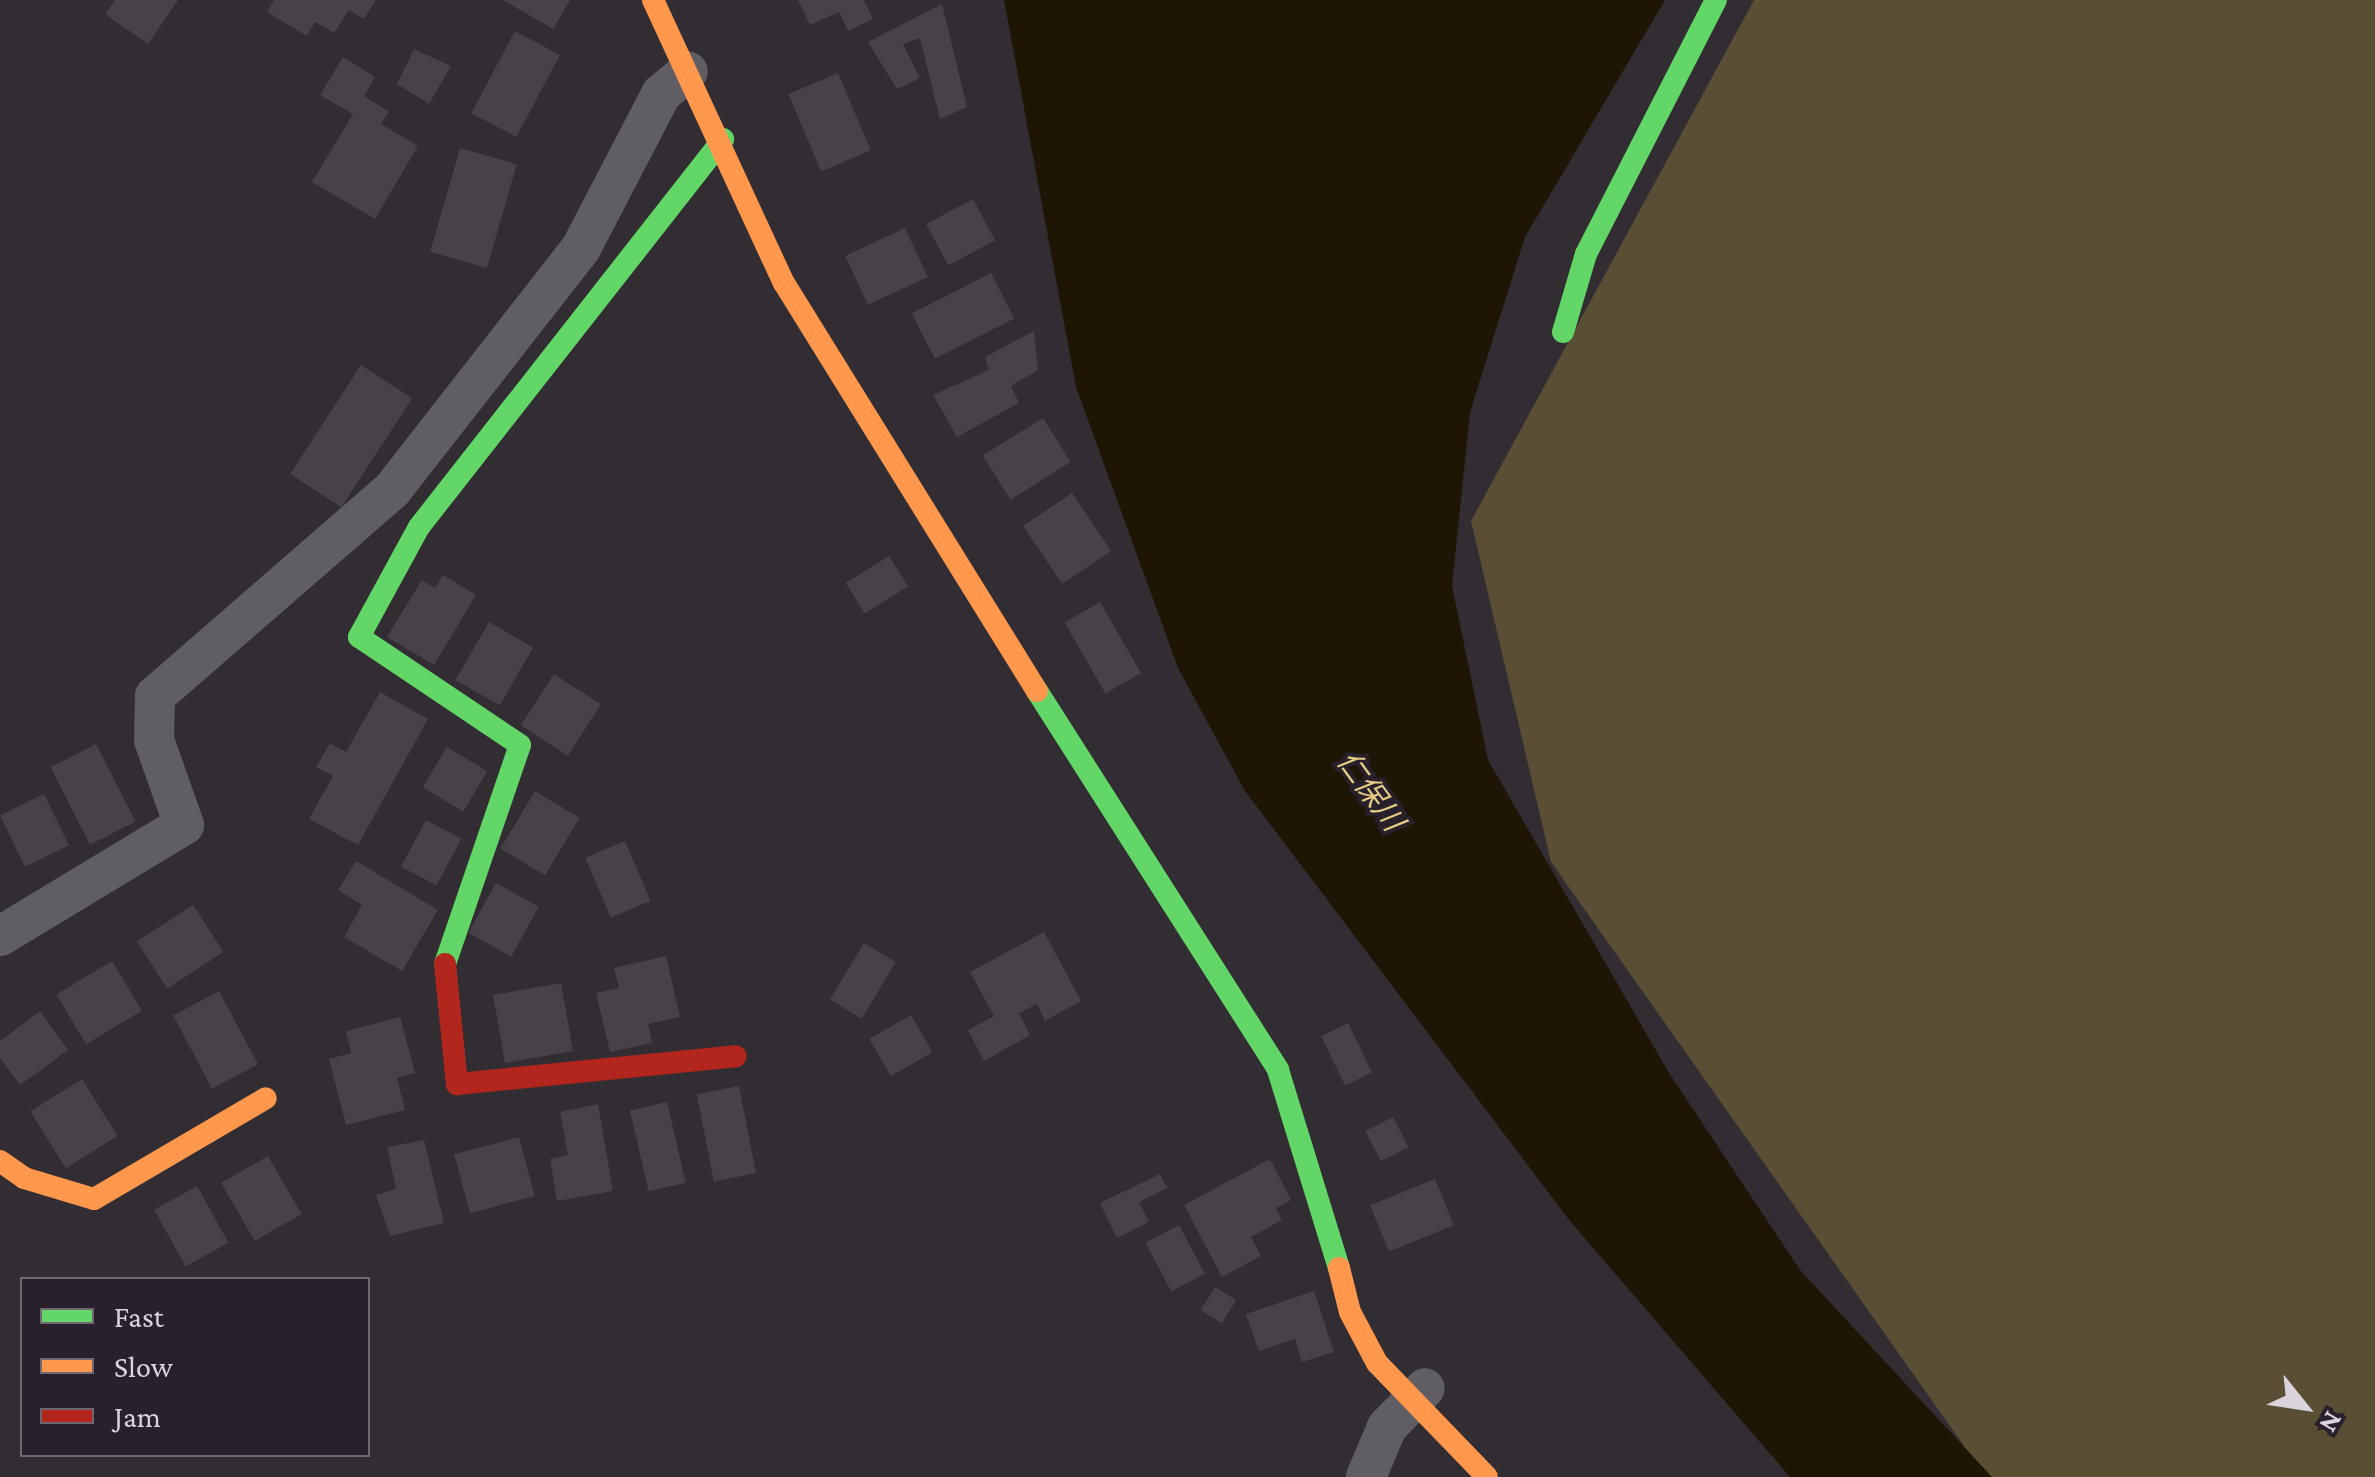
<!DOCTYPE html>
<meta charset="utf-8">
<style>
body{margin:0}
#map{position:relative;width:2375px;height:1477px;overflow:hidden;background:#312d32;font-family:"Crimson Pro","Noto Sans JP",serif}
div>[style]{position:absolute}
.green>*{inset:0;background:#5a4f34}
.water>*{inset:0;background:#1e1504}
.building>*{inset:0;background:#464247;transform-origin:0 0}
.street>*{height:40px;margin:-20px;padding:0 20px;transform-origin:20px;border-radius:20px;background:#615e63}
.fast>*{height:22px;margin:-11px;padding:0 11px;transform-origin:11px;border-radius:11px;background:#63d668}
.slow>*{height:22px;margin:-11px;padding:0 11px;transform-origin:11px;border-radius:11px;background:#ff974d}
.jam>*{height:22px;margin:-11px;padding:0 11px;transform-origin:11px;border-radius:11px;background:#b3261e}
span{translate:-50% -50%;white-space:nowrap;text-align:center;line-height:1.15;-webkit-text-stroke:8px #28202b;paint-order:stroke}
.water-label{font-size:30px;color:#e6cb83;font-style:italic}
.legend{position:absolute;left:20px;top:1277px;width:350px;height:180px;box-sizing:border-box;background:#28202b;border:2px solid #6f6872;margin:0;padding:12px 18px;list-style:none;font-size:30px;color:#d9d4dc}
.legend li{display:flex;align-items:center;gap:20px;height:50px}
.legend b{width:50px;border:2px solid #6f6872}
.north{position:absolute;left:2255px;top:1357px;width:100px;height:100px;-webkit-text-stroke:8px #28202b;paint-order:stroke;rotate:120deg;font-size:28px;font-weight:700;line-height:40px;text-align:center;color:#d9d4dc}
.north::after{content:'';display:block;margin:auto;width:35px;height:45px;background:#d9d4dc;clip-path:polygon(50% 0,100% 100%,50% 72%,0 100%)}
</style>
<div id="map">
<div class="green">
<div style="clip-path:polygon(1754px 0,2375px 0,2375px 1477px,1986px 1477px,1551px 862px,1471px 521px)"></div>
</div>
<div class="water">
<div style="clip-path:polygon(1004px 0,1665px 0,1525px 237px,1470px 412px,1452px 586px,1488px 760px,1669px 1073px,1800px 1270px,1992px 1477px,1790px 1477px,1570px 1221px,1245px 791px,1178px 668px,1076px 387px)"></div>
</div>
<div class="building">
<div style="clip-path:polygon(115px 0,178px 0,148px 44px,105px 14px)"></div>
<div style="clip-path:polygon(274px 0,376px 0,364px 19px,349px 10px,334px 33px,315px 22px,307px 36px,267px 12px)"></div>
<div style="clip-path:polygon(503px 0,570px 0,553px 29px)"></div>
<div style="clip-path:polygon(798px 0,864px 0,873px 19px,848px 31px,839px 12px,810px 25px)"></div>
<div style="clip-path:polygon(942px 4px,967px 107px,940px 119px,920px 38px,903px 44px,920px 78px,897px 89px,868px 42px)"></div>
<div style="left:515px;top:31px;width:51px;height:93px;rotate:28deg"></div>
<div style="clip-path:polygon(414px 49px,451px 66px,429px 104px,397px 84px)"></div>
<div style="clip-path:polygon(343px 57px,375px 77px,364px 96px,389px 112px,381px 124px,418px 146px,375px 219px,312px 182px,353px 114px,320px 95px)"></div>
<div style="left:838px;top:73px;width:84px;height:54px;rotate:67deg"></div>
<div style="left:460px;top:148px;width:59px;height:108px;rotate:16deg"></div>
<div style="left:973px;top:199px;width:47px;height:53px;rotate:62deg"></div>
<div style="left:905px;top:228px;width:54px;height:66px;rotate:65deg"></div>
<div style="left:991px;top:273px;width:51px;height:89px;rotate:63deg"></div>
<div style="clip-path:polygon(1034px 331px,1038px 370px,1011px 386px,1019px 403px,957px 437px,933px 395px,989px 370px,985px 357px)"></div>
<div style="left:361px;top:365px;width:61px;height:130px;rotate:33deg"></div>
<div style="left:1043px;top:418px;width:52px;height:71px;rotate:58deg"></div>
<div style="left:1072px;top:493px;width:70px;height:59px;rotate:56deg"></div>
<div style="left:889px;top:556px;width:36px;height:51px;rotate:58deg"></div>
<div style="clip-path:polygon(443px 575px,476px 595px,434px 665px,387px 637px,422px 580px,435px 588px)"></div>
<div style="left:1100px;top:602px;width:82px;height:41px;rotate:60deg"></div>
<div style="left:489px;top:622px;width:51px;height:67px;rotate:30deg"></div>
<div style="left:554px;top:674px;width:56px;height:61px;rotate:33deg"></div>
<div style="clip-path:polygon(380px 692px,428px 719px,358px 845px,309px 819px,333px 776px,316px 767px,330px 743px,346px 752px)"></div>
<div style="left:96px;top:744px;width:87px;height:51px;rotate:63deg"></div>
<div style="left:447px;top:747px;width:47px;height:47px;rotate:31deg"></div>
<div style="left:535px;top:791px;width:52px;height:67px;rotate:31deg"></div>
<div style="left:44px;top:794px;width:57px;height:49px;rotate:64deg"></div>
<div style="left:426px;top:820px;width:40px;height:53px;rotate:28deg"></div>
<div style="left:625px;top:841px;width:65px;height:43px;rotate:67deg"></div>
<div style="clip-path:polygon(356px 861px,438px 910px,402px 971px,344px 937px,362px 905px,338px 890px)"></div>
<div style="left:496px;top:883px;width:49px;height:57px;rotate:29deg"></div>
<div style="left:193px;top:905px;width:56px;height:67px;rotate:57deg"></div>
<div style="clip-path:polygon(1044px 932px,1081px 1001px,1045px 1021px,1037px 1004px,1019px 1013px,1030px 1035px,984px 1061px,968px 1030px,994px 1016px,970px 972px)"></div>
<div style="left:864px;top:943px;width:37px;height:66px;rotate:31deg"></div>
<div style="clip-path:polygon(666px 956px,680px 1017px,648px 1024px,652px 1043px,610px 1052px,596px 993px,619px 988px,614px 968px)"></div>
<div style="left:112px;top:961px;width:58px;height:65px;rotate:59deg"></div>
<div style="left:561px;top:983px;width:69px;height:69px;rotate:80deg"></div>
<div style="left:219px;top:991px;width:83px;height:52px;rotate:62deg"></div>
<div style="clip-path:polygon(40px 1011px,68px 1050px,20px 1085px,0 1058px,0 1041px)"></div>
<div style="left:911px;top:1015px;width:43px;height:48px;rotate:60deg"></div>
<div style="clip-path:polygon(400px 1017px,415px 1073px,397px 1078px,405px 1110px,346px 1125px,329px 1059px,351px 1053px,346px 1031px)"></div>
<div style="left:1348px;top:1023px;width:55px;height:30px;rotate:64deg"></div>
<div style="left:82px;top:1079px;width:67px;height:61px;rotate:58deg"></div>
<div style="left:739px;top:1086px;width:89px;height:43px;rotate:79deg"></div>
<div style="left:667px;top:1102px;width:83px;height:38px;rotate:77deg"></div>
<div style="clip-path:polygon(598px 1104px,613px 1191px,557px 1201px,550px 1159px,568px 1155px,560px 1112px)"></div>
<div style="left:1393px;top:1117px;width:34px;height:31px;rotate:63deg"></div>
<div style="left:519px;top:1137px;width:61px;height:67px;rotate:75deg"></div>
<div style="clip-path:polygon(424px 1140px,444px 1223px,390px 1236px,376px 1195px,396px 1189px,387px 1147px)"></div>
<div style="left:268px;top:1156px;width:67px;height:54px;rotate:60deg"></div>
<div style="clip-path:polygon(1270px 1159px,1291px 1200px,1276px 1208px,1282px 1220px,1251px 1237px,1261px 1256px,1222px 1277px,1184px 1205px)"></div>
<div style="clip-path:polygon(1160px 1174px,1167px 1188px,1139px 1202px,1149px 1222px,1117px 1238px,1100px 1203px)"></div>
<div style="left:1435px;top:1179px;width:50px;height:70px;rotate:68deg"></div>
<div style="left:197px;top:1186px;width:65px;height:49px;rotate:61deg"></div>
<div style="left:1179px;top:1225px;width:55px;height:38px;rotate:62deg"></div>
<div style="left:1215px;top:1287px;width:25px;height:27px;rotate:32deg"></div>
<div style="clip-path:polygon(1314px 1291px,1334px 1352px,1302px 1362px,1295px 1339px,1259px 1351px,1246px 1314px)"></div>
</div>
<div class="street">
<div style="left:0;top:936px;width:215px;rotate:-31.1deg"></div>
<div style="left:184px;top:825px;width:90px;rotate:-109.4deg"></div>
<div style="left:154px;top:740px;width:44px;rotate:-88.7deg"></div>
<div style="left:155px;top:696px;width:314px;rotate:-41deg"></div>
<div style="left:392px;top:490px;width:307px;rotate:-52deg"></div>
<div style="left:581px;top:248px;width:174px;rotate:-62.5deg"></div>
<div style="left:661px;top:94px;width:35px;rotate:-40deg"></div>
<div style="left:1366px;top:1477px;width:54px;rotate:-67.2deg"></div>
<div style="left:1387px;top:1427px;width:54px;rotate:-45.7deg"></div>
</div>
<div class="fast">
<div style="left:1563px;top:332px;width:81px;rotate:-73.6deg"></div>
<div style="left:1586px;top:254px;width:285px;rotate:-62.9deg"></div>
<div style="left:1037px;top:691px;width:449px;rotate:57.5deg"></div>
<div style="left:1278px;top:1070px;width:207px;rotate:72.9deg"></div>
<div style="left:445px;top:964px;width:231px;rotate:-71.1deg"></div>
<div style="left:520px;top:745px;width:194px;rotate:-146.1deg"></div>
<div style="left:359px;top:637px;width:125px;rotate:-61.4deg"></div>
<div style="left:419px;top:527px;width:493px;rotate:-51.9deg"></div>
</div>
<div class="slow">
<div style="left:653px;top:0;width:312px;rotate:65.2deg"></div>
<div style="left:784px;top:283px;width:480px;rotate:58.2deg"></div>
<div style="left:0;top:1161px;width:29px;rotate:35deg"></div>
<div style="left:24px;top:1178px;width:73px;rotate:16.7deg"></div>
<div style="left:94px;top:1199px;width:199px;rotate:-30.4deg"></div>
<div style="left:1339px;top:1268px;width:45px;rotate:76deg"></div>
<div style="left:1350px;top:1312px;width:58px;rotate:62.1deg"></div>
<div style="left:1377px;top:1363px;width:158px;rotate:46deg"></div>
</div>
<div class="jam">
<div style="left:445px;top:964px;width:121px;rotate:84.3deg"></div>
<div style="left:457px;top:1084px;width:280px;rotate:-5.7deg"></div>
</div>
<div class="water-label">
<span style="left:1370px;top:791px;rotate:54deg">仁保川</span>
</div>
<ul class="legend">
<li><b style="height:12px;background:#63d668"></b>Fast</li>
<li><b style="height:12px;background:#ff974d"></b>Slow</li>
<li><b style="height:12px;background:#b3261e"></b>Jam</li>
</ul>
<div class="north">N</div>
</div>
